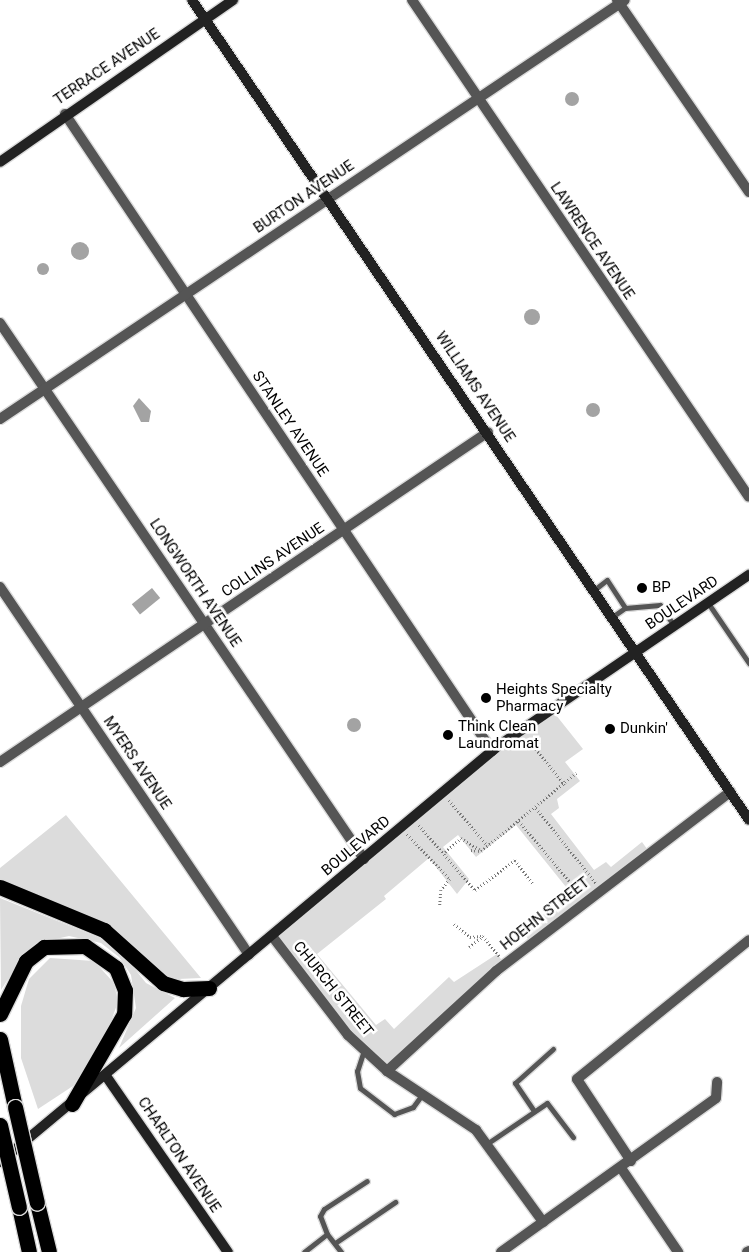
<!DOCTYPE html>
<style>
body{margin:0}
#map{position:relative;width:749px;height:1252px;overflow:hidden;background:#fff;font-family:Roboto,sans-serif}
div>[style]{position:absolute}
.green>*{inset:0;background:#dcdcdc}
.water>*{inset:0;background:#a3a3a3;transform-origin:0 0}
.round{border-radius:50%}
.path>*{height:2.5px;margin-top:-1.25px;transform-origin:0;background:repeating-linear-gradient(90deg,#777 0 1px,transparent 0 3.5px)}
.roads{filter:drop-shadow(1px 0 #dbdbdb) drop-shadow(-1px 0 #dbdbdb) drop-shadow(0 1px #dbdbdb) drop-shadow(0 -1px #dbdbdb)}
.lane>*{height:5px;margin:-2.5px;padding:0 2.5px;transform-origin:2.5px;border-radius:2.5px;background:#555}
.street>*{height:10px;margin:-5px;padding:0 5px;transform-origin:5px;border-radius:5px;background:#555}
.secondary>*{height:10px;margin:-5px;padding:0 5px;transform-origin:5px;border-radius:5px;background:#222}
.highway>*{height:15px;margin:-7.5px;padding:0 7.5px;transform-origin:7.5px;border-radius:7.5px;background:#000}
.bridges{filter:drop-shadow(1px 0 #dbdbdb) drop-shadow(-1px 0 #dbdbdb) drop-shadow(0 1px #dbdbdb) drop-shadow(0 -1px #dbdbdb)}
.highway-bridge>*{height:15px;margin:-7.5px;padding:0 7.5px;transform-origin:7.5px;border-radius:7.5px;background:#000}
.dots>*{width:14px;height:14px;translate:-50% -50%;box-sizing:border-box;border:2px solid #fff;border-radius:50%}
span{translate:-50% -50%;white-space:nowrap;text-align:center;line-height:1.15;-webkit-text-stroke:5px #fff;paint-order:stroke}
.street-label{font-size:15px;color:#000}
.poi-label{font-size:15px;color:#000}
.left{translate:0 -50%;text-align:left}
</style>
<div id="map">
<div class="green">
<div style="clip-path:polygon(552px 710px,583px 749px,565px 762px,580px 781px,557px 799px,559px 808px,551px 814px,594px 870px,606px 862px,611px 867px,642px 842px,650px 853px,531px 944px,523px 931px,559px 902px,554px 897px,566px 887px,516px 825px,476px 857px,458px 835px,443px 847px,469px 879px,457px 894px,429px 858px,384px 896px,386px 899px,317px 954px,376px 1025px,385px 1019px,394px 1029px,449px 977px,454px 982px,497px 954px,505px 964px,387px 1071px,348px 1035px,272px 936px)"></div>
<div style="clip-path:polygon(66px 815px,201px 978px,178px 979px,161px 974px,109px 927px,0 882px,0 868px)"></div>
<div style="clip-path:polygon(0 898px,115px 944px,146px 983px,175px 998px,119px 1048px,136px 1008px,131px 975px,119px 957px,101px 943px,69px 936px,47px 941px,14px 970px,1px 990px)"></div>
<div style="clip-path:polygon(50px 958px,94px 961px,114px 983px,118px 1002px,106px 1035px,73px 1086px,38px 1109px,21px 1058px,21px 1006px,29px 979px)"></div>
</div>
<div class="water">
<div class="round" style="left:565px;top:92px;width:14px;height:14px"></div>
<div class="round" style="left:71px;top:242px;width:18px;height:18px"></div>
<div class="round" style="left:37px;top:263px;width:12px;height:12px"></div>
<div class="round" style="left:524px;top:309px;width:16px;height:16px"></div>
<div style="clip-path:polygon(139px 398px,151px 411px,149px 422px,141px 422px,133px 406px)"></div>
<div class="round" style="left:586px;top:403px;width:14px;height:14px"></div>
<div style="left:152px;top:588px;width:13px;height:26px;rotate:51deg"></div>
<div class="round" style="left:347px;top:718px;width:14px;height:14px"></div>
</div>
<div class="path">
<div style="left:527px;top:738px;width:60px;rotate:51deg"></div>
<div style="left:449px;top:800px;width:60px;rotate:49.7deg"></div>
<div style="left:536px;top:808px;width:96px;rotate:51.3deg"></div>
<div style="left:519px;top:821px;width:97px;rotate:50deg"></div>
<div style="left:419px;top:825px;width:86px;rotate:49.3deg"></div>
<div style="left:475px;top:890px;width:50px;rotate:-36.9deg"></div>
<div style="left:515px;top:860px;width:30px;rotate:53deg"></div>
<div style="left:407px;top:834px;width:62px;rotate:46.3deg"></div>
<div style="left:450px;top:879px;width:14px;rotate:129deg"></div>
<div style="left:441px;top:890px;width:16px;rotate:94deg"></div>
<div style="left:471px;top:850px;width:10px;rotate:6deg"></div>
<div style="left:481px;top:851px;width:123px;rotate:-39.4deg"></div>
<div style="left:445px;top:852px;width:21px;rotate:-41deg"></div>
<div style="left:461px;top:838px;width:22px;rotate:32deg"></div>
<div style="left:454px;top:924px;width:21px;rotate:39deg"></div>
<div style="left:470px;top:937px;width:11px;rotate:-5deg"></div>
<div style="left:469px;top:947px;width:18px;rotate:-38deg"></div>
<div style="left:483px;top:936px;width:27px;rotate:51deg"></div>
</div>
<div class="roads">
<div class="lane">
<div style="left:594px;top:590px;width:16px;rotate:-38deg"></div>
<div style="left:607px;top:580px;width:33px;rotate:57deg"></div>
<div style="left:708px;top:603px;width:73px;rotate:55.7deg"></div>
<div style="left:612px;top:617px;width:16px;rotate:-35deg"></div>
<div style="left:625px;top:608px;width:35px;rotate:-5deg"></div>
<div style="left:660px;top:605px;width:25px;rotate:56deg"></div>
<div style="left:364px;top:1050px;width:22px;rotate:108deg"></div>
<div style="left:357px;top:1071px;width:17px;rotate:80deg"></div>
<div style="left:360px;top:1088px;width:43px;rotate:37.4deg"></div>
<div style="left:394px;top:1114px;width:20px;rotate:-20deg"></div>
<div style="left:413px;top:1107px;width:17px;rotate:-54deg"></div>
<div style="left:534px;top:1111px;width:34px;rotate:-124deg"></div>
<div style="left:515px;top:1083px;width:51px;rotate:-41.8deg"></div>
<div style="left:488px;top:1143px;width:71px;rotate:-34.1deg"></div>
<div style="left:547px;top:1103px;width:43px;rotate:52.6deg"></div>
<div style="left:327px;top:1234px;width:23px;rotate:52deg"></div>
<div style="left:335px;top:1243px;width:73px;rotate:-34.3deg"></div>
<div style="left:304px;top:1252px;width:29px;rotate:-38deg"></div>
<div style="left:327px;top:1234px;width:19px;rotate:-111deg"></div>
<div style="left:320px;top:1216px;width:8px;rotate:-60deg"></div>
<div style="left:324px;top:1209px;width:51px;rotate:-33.1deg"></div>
</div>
<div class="street">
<div style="left:412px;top:0;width:600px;rotate:55.86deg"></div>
<div style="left:617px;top:0;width:233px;rotate:55.5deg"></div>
<div style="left:65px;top:114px;width:767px;rotate:56.16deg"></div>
<div style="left:0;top:323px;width:648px;rotate:55.82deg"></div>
<div style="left:0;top:419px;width:752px;rotate:-33.84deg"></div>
<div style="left:0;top:587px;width:444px;rotate:55.9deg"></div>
<div style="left:0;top:762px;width:589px;rotate:-34.07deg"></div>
<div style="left:272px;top:936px;width:125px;rotate:52.5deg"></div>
<div style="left:348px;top:1035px;width:53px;rotate:42.7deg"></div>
<div style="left:387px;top:1071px;width:107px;rotate:33.5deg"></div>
<div style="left:476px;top:1130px;width:114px;rotate:53.9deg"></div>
<div style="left:387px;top:1071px;width:148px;rotate:-42.5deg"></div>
<div style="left:496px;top:971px;width:295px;rotate:-37.4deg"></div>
<div style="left:631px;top:1161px;width:98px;rotate:-123.4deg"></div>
<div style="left:577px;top:1079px;width:221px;rotate:-38.9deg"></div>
<div style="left:621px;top:1168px;width:102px;rotate:55.8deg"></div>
<div style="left:501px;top:1252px;width:264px;rotate:-35.6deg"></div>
<div style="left:716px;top:1098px;width:16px;rotate:-86deg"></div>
<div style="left:747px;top:1252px;width:2px;rotate:-27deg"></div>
</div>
<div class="secondary">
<div style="left:192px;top:0;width:991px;rotate:55.81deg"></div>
<div style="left:0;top:162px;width:284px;rotate:-34.8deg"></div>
<div style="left:106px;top:1076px;width:214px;rotate:55.3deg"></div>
<div style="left:0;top:1162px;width:649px;rotate:-39.87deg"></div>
<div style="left:498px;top:746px;width:304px;rotate:-34.3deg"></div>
</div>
<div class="highway">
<div style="left:0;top:887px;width:113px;rotate:22.5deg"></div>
<div style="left:104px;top:930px;width:79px;rotate:41.9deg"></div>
<div style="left:163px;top:983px;width:21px;rotate:17deg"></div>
<div style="left:183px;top:989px;width:26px;rotate:-2deg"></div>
<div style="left:0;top:1014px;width:59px;rotate:-63.9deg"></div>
<div style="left:26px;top:961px;width:23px;rotate:-38deg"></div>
<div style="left:44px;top:947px;width:41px;rotate:-1.4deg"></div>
<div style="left:85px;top:946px;width:38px;rotate:35deg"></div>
<div style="left:116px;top:968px;width:24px;rotate:68deg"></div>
<div style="left:125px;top:990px;width:24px;rotate:92deg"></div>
<div style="left:124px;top:1014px;width:104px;rotate:120deg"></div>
<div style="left:0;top:1039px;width:70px;rotate:77.6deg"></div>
<div style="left:37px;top:1203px;width:50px;rotate:76.2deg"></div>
<div style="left:19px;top:1207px;width:46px;rotate:77.5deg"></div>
</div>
</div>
<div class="bridges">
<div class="highway-bridge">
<div style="left:15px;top:1107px;width:98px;rotate:77.1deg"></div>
<div style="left:0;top:1125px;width:84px;rotate:77deg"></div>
</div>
</div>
<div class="dots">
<div style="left:642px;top:588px;background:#000"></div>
<div style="left:486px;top:698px;background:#000"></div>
<div style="left:610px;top:729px;background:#000"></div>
<div style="left:448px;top:735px;background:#000"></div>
</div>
<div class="street-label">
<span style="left:107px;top:67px;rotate:-34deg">TERRACE AVENUE</span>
<span style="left:304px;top:197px;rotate:-34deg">BURTON AVENUE</span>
<span style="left:592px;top:241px;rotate:56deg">LAWRENCE AVENUE</span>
<span style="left:475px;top:387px;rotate:56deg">WILLIAMS AVENUE</span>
<span style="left:290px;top:424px;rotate:56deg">STANLEY AVENUE</span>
<span style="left:273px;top:560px;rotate:-34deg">COLLINS AVENUE</span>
<span style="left:195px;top:583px;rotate:56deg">LONGWORTH AVENUE</span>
<span style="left:682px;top:603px;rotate:-34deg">BOULEVARD</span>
<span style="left:137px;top:763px;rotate:56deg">MYERS AVENUE</span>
<span style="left:356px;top:846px;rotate:-40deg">BOULEVARD</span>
<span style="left:545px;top:914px;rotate:-38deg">HOEHN STREET</span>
<span style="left:333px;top:989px;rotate:51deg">CHURCH STREET</span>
<span style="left:179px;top:1155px;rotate:56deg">CHARLTON AVENUE</span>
</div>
<div class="poi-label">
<span class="left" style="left:652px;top:588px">BP</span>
<span class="left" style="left:496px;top:698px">Heights Specialty<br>Pharmacy</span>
<span class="left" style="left:458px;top:735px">Think Clean<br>Laundromat</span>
<span class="left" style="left:620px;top:729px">Dunkin'</span>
</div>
</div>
